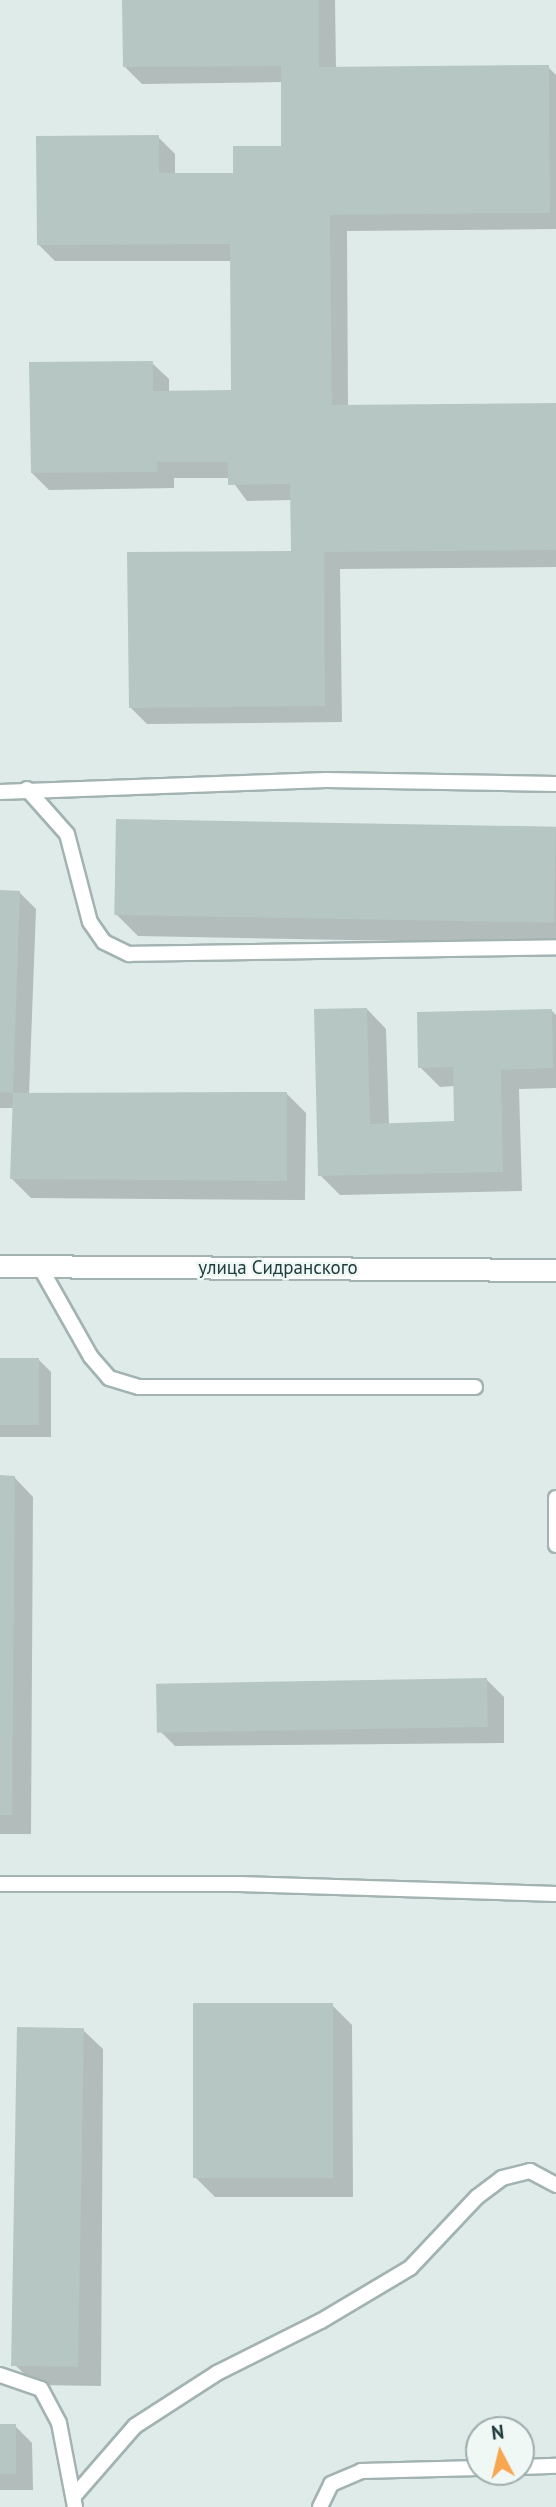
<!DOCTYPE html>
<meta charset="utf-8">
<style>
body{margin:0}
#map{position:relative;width:556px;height:2507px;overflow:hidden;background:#dfebe9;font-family:"PT Sans",sans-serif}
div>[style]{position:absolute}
.shadow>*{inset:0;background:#0003}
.building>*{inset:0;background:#b5c6c3;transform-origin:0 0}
.roads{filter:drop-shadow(2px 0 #a2b3b2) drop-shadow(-2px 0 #a2b3b2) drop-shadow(0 2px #a2b3b2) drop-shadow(0 -2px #a2b3b2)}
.service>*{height:14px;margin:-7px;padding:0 7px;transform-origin:7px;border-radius:7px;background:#fff}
.minor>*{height:21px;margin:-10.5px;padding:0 10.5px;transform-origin:10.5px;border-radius:10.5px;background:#fff}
span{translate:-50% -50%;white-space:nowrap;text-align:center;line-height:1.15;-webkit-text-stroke:5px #f0f8f6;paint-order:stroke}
.street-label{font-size:19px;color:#203c3c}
.north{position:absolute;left:465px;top:2416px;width:70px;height:70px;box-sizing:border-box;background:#f0f8f6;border:2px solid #9dadac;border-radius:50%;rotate:353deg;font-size:19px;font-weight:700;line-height:28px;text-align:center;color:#203c3c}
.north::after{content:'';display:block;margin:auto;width:24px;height:32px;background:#f7a651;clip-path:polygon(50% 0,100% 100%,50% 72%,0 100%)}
</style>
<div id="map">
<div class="shadow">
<div style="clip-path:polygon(124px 0,335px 0,336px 69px,548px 67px,556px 75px,556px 229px,347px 231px,348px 406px,556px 405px,556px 567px,340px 569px,342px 722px,147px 724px,130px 707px,292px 553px,292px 500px,247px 501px,230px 478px,174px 478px,174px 488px,49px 490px,32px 473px,152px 363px,169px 379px,169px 393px,233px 392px,232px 261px,55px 261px,38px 244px,158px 137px,175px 154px,175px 175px,235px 175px,283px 148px,283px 82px,142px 84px,125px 67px)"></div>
<div style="clip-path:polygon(556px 829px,556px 944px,138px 936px,116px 914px)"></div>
<div style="clip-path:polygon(0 892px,19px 892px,36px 909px,29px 1095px,287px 1094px,306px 1113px,305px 1200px,31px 1198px,11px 1178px,14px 1108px,0 1108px)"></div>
<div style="clip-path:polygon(367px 1009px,386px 1029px,389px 1125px,456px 1123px,455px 1086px,440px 1087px,420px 1067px,551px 1010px,556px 1015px,556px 1088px,519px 1089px,522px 1191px,340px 1195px,320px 1175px)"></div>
<div style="clip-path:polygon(0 1360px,39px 1360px,51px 1372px,51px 1437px,0 1437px)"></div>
<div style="clip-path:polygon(0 1477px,14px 1477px,33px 1497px,31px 1834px,0 1834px)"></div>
<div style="clip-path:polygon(487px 1680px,504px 1697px,504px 1743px,175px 1746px,158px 1729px)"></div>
<div style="clip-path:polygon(332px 2005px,352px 2025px,353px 2197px,215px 2197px,196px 2178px)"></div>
<div style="clip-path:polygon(83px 2030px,103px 2049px,101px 2386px,36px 2385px,16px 2366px)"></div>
<div style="clip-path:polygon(0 2426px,15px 2426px,32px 2443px,33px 2490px,0 2490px)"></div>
</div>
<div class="building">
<div style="clip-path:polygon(122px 0,319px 0,319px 67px,549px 65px,550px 213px,330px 215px,332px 405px,556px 403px,556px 550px,324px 552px,325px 706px,129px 708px,127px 552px,291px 551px,290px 484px,228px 485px,228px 462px,157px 462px,158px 472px,31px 473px,29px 362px,153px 361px,153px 391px,231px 390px,230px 244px,37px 245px,36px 136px,159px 135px,159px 173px,233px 173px,233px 146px,281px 146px,281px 66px,123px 67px)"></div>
<div style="left:116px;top:819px;width:440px;height:96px;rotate:1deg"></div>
<div style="clip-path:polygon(0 890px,20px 891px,13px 1093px,287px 1092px,287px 1181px,10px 1179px,13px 1093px,0 1092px)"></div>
<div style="clip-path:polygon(367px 1008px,370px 1124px,454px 1121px,453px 1067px,418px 1068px,417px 1012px,552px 1009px,553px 1068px,501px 1070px,503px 1172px,318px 1176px,314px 1009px)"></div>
<div style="left:0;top:1358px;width:39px;height:67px"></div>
<div style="clip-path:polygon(0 1475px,15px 1476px,12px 1815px,0 1815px)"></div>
<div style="left:487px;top:1678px;width:49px;height:331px;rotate:89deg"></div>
<div style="left:333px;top:2003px;width:175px;height:140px;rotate:90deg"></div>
<div style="left:17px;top:2027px;width:67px;height:339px;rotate:1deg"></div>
<div style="left:0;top:2424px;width:16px;height:50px"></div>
</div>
<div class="roads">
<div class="service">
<div style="left:27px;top:789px;width:60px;rotate:48.4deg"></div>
<div style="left:67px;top:834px;width:91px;rotate:75.4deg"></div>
<div style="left:90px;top:922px;width:24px;rotate:55deg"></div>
<div style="left:104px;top:942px;width:28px;rotate:26deg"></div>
<div style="left:129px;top:954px;width:427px;rotate:-0.9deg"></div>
<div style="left:0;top:792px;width:326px;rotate:-2.1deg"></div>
<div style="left:326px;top:780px;width:230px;rotate:1deg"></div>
<div style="left:40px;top:1267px;width:103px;rotate:60.5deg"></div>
<div style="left:91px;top:1357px;width:28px;rotate:49deg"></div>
<div style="left:109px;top:1378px;width:31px;rotate:17deg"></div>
<div style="left:139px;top:1387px;width:336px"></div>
<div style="left:556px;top:1498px;width:47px;rotate:90deg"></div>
<div style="left:0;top:1884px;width:239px"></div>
<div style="left:239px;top:1884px;width:317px;rotate:1.8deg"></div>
<div style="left:0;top:2375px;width:43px;rotate:18.9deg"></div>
<div style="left:41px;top:2389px;width:38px;rotate:62deg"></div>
<div style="left:59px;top:2423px;width:86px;rotate:79.2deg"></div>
<div style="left:521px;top:2467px;width:35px;rotate:-2deg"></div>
<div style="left:75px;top:2495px;width:91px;rotate:-49deg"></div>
<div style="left:135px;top:2426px;width:98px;rotate:-32.9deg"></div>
<div style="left:217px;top:2373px;width:116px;rotate:-26.6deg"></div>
<div style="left:321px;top:2321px;width:104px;rotate:-30.8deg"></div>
<div style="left:410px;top:2268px;width:98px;rotate:-46.7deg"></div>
<div style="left:477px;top:2197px;width:31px;rotate:-37deg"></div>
<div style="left:502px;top:2178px;width:29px;rotate:-14deg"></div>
<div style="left:530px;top:2171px;width:30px;rotate:28deg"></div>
<div style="left:320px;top:2507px;width:25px;rotate:-64deg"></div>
<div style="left:331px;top:2484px;width:33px;rotate:-23deg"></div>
<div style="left:361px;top:2471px;width:118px;rotate:-1.5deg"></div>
</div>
<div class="minor">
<div style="left:0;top:1266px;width:556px;rotate:0.41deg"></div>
</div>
</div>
<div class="street-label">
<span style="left:278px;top:1268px">улица Сидранского</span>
</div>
<div class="north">N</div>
</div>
